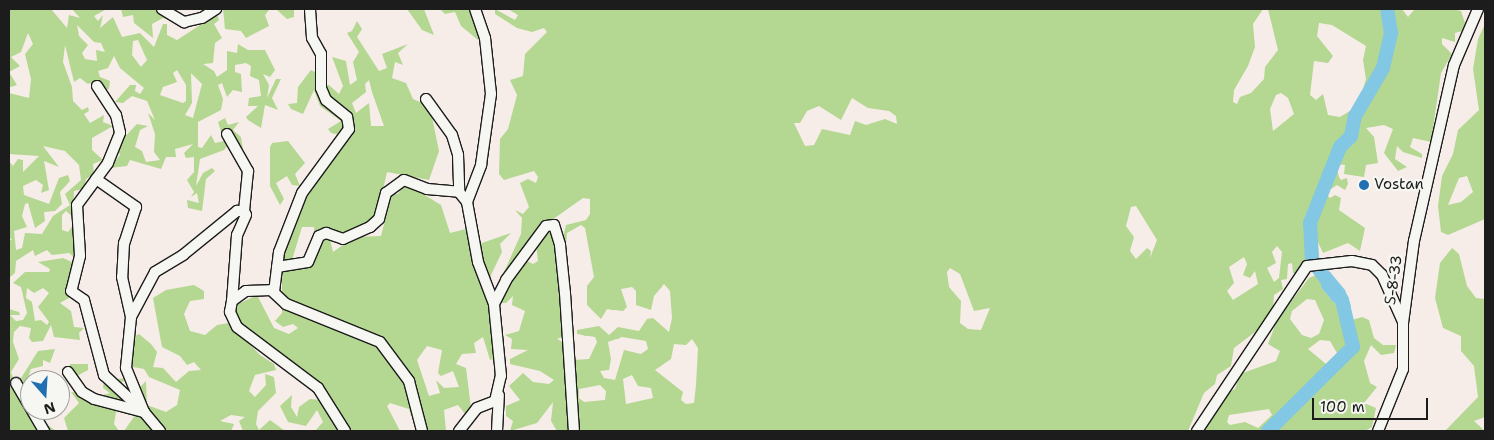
<!DOCTYPE html>
<meta charset="utf-8">
<style>
body{margin:0}
#map{position:relative;width:1494px;height:440px;overflow:hidden;background:#f7ede8;font-family:"Shantell Sans","Noto Sans Armenian",sans-serif}
div>[style]{position:absolute}
.green>*{inset:0;background:#b4d791}
.water>*{inset:0;background:#82c7e3}
.river>*{height:14px;margin:-7px;padding:0 7px;transform-origin:7px;border-radius:7px;background:#82c7e3}
.roads{filter:drop-shadow(1px 0 #1c1c1c) drop-shadow(-1px 0 #1c1c1c) drop-shadow(0 1px #1c1c1c) drop-shadow(0 -1px #1c1c1c)}
.minor>*{height:10px;margin:-5px;padding:0 5px;transform-origin:5px;border-radius:5px;background:#f6f6f2}
.dots>*{width:14px;height:14px;translate:-50% -50%;box-sizing:border-box;border:2px solid #f6f6f2;border-radius:50%}
span{translate:-50% -50%;white-space:nowrap;text-align:center;line-height:1.15;-webkit-text-stroke:4.5px #f6f6f2;paint-order:stroke}
.poi-label{font-size:15px;color:#1c1c1c}
.left{translate:0 -50%;text-align:left}
.street-label{font-size:15px;color:#1c1c1c}
.frame{position:absolute;inset:0;border:10px solid #1c1c1c;pointer-events:none}
.north{position:absolute;left:20px;top:370px;width:50px;height:50px;box-sizing:border-box;background:#f6f6f2;border:1px solid #9f9f9c;border-radius:50%;rotate:161deg;font-size:14px;font-weight:700;line-height:20px;text-align:center;color:#1c1c1c}
.north::after{content:'';display:block;margin:auto;width:18px;height:22px;background:#1f6fb2;clip-path:polygon(50% 0,100% 100%,50% 72%,0 100%)}
.scale{position:absolute;left:1312px;top:398px;width:116px;height:22px;box-sizing:border-box;border:2px solid #1c1c1c;border-top:0;padding-left:6px;font-size:15px;line-height:18px;white-space:nowrap;color:#1c1c1c;-webkit-text-stroke:4px #f6f6f2;paint-order:stroke}
</style>
<div id="map">
<div class="green">
<div style="clip-path:polygon(evenodd,9px 9px,51px 9px,67px 28px,69px 15px,80px 18px,72px 9px,107px 9px,94px 16px,98px 21px,103px 15px,100px 28px,113px 17px,122px 37px,140px 33px,154px 47px,163px 24px,167px 24px,167px 35px,177px 40px,217px 14px,219px 20px,214px 24px,222px 38px,215px 43px,213px 63px,203px 64px,214px 71px,217px 77px,227px 70px,227px 51px,237px 53px,238px 44px,248px 50px,265px 50px,275px 70px,270px 77px,263px 74px,269px 85px,267px 98px,276px 79px,281px 79px,272px 98px,278px 110px,265px 105px,261px 128px,248px 120px,246px 117px,258px 106px,248px 106px,249px 98px,261px 96px,259px 80px,250px 76px,251px 66px,246px 63px,235px 65px,235px 72px,241px 74px,242px 92px,233px 90px,227px 97px,222px 83px,218px 85px,223px 99px,221px 110px,198px 122px,198px 147px,202px 148px,211px 135px,215px 143px,224px 141px,218px 122px,225px 118px,228px 125px,239px 122px,233px 130px,241px 137px,243px 150px,228px 145px,224px 150px,200px 159px,196px 186px,203px 173px,212px 168px,215px 171px,206px 179px,202px 211px,188px 208px,187px 200px,199px 203px,197px 193px,191px 197px,194px 192px,187px 180px,194px 172px,194px 157px,186px 158px,184px 153px,193px 144px,175px 149px,176px 157px,166px 157px,161px 169px,130px 160px,127px 166px,110px 168px,120px 155px,116px 146px,137px 124px,148px 126px,140px 130px,135px 147px,142px 151px,146px 162px,160px 160px,154px 152px,155px 134px,148px 113px,155px 120px,147px 101px,132px 96px,123px 103px,115px 102px,130px 85px,136px 85px,135px 91px,140px 94px,144px 88px,120px 68px,114px 56px,108px 68px,98px 71px,100px 77px,110px 81px,109px 89px,94px 92px,93px 82px,88px 84px,80px 78px,74px 82px,65px 45px,63px 62px,72px 87px,73px 101px,82px 110px,88px 107px,89px 111px,84px 114px,90px 123px,104px 115px,103px 122px,113px 126px,92px 138px,92px 150px,103px 160px,93px 164px,94px 174px,86px 179px,84px 189px,74px 191px,73px 217px,66px 211px,62px 215px,62px 230px,68px 232px,73px 225px,77px 243px,75px 258px,69px 253px,52px 255px,47px 250px,35px 256px,33px 250px,16px 261px,15px 273px,9px 278px,9px 240px,12px 240px,9px 237px,9px 161px,13px 166px,18px 159px,23px 160px,23px 172px,39px 156px,9px 154px,9px 93px,29px 98px,31px 79px,25px 54px,33px 44px,28px 33px,21px 52px,11px 57px,20px 66px,9px 72px,17px 85px,11px 87px,9px 85px,9px 9px,77px 25px,94px 42px,101px 43px,105px 52px,96px 50px,97px 61px,85px 59px,82px 53px,88px 45px,79px 36px,77px 25px,9px 9px,138px 40px,147px 60px,141px 67px,132px 55px,133px 41px,138px 40px,9px 9px,177px 70px,186px 85px,186px 101px,183px 103px,160px 95px,163px 87px,177px 82px,173px 73px,177px 70px,9px 9px,191px 73px,202px 84px,193px 118px,185px 115px,192px 103px,191px 73px,9px 9px,43px 146px,65px 151px,79px 165px,81px 180px,65px 194px,70px 205px,53px 216px,42px 234px,25px 233px,22px 248px,16px 250px,14px 231px,27px 227px,22px 216px,25px 204px,28px 203px,35px 228px,45px 221px,44px 212px,55px 211px,62px 204px,60px 192px,70px 181px,68px 175px,59px 178px,49px 204px,24px 195px,23px 186px,36px 180px,43px 185px,41px 193px,49px 190px,44px 161px,59px 167px,43px 146px)"></div>
<div style="clip-path:polygon(121px 9px,139px 10px,177px 9px,173px 21px,163px 18px,152px 24px,153px 38px,134px 23px,133px 15px,123px 17px)"></div>
<div style="clip-path:polygon(223px 9px,294px 9px,294px 17px,287px 19px,277px 10px,269px 10px,265px 15px,269px 26px,246px 38px,241px 31px,225px 29px)"></div>
<div style="clip-path:polygon(407px 9px,424px 9px,434px 35px,422px 30px)"></div>
<div style="clip-path:polygon(440px 9px,472px 9px,480px 30px,478px 40px,461px 26px,455px 12px,445px 14px)"></div>
<div style="clip-path:polygon(evenodd,495px 9px,515px 20px,518px 15px,508px 9px,1263px 9px,1253px 24px,1255px 47px,1248px 66px,1234px 90px,1233px 102px,1237px 104px,1240px 97px,1251px 93px,1264px 79px,1265px 67px,1278px 50px,1268px 9px,1402px 9px,1408px 17px,1415px 9px,1452px 9px,1461px 11px,1465px 23px,1462px 31px,1455px 33px,1455px 42px,1442px 38px,1442px 44px,1452px 54px,1441px 73px,1431px 142px,1413px 138px,1410px 147px,1422px 154px,1422px 158px,1403px 152px,1397px 146px,1395px 159px,1407px 167px,1398px 171px,1384px 153px,1393px 129px,1384px 125px,1366px 128px,1374px 137px,1378px 163px,1366px 165px,1364px 177px,1344px 174px,1345px 165px,1336px 164px,1339px 177px,1341px 180px,1347px 178px,1348px 184px,1345px 190px,1337px 185px,1325px 193px,1330px 198px,1335px 195px,1341px 198px,1339px 210px,1365px 228px,1360px 251px,1348px 243px,1323px 253px,1317px 240px,1319px 255px,1299px 275px,1293px 273px,1292px 263px,1288px 264px,1287px 279px,1281px 280px,1283px 289px,1274px 295px,1273px 308px,1259px 329px,1234px 348px,1231px 366px,1217px 375px,1215px 384px,1204px 393px,1188px 431px,557px 431px,551px 421px,553px 402px,537px 423px,510px 431px,513px 421px,506px 416px,506px 406px,520px 400px,509px 386px,523px 373px,533px 382px,549px 384px,554px 380px,540px 371px,510px 364px,510px 359px,528px 350px,511px 349px,512px 339px,505px 335px,519px 331px,525px 311px,512px 305px,513px 296px,506px 303px,500px 303px,494px 319px,494px 359px,490px 360px,483px 337px,474px 343px,476px 353px,462px 354px,456px 364px,466px 368px,471px 408px,465px 414px,458px 405px,444px 410px,446px 431px,415px 431px,421px 428px,417px 417px,411px 416px,409px 409px,390px 403px,387px 406px,400px 431px,351px 431px,349px 426px,341px 431px,315px 431px,323px 422px,317px 410px,306px 426px,288px 422px,280px 406px,292px 395px,291px 407px,297px 417px,299px 407px,310px 399px,322px 400px,336px 411px,241px 325px,235px 314px,238px 304px,257px 295px,274px 328px,289px 334px,298px 328px,293px 324px,283px 327px,275px 321px,282px 313px,282px 269px,309px 263px,315px 243px,314px 227px,302px 227px,292px 260px,280px 262px,299px 210px,354px 125px,351px 123px,340px 135px,331px 133px,328px 129px,341px 121px,320px 106px,314px 90px,303px 114px,291px 109px,288px 104px,297px 103px,298px 87px,311px 70px,315px 72px,318px 84px,329px 85px,339px 94px,343px 86px,332px 57px,346px 61px,350px 85px,357px 80px,353px 62px,359px 52px,347px 33px,352px 31px,357px 21px,362px 29px,357px 37px,379px 71px,387px 68px,382px 54px,408px 44px,398px 53px,403px 65px,395px 62px,392px 78px,406px 83px,413px 99px,427px 105px,432px 117px,439px 151px,429px 180px,387px 172px,378px 212px,368px 226px,330px 239px,333px 252px,354px 237px,381px 236px,392px 194px,398px 194px,405px 183px,441px 205px,450px 233px,466px 229px,473px 250px,482px 243px,511px 233px,500px 244px,502px 252px,491px 275px,491px 287px,496px 290px,521px 234px,522px 218px,515px 210px,523px 214px,529px 207px,520px 183px,528px 179px,536px 183px,538px 177px,534px 171px,504px 180px,499px 174px,500px 139px,508px 129px,517px 95px,510px 80px,523px 76px,525px 54px,547px 32px,544px 28px,532px 32px,517px 28px,495px 14px,495px 9px,1319px 23px,1332px 25px,1366px 46px,1363px 60px,1366px 79px,1358px 106px,1340px 117px,1328px 115px,1323px 94px,1316px 100px,1310px 95px,1314px 61px,1328px 63px,1333px 56px,1317px 36px,1319px 23px,495px 9px,369px 80px,372px 92px,384px 126px,371px 126px,369px 103px,356px 113px,352px 103px,366px 92px,365px 84px,369px 80px,495px 9px,1281px 93px,1288px 98px,1294px 114px,1273px 131px,1270px 109px,1276px 95px,1281px 93px,495px 9px,852px 98px,868px 108px,889px 111px,896px 116px,897px 124px,885px 119px,866px 125px,855px 121px,850px 135px,822px 129px,814px 145px,805px 146px,794px 123px,800px 123px,807px 111px,819px 106px,841px 120px,852px 98px,495px 9px,583px 198px,590px 199px,590px 214px,586px 220px,566px 225px,562px 241px,565px 257px,567px 233px,581px 225px,585px 228px,594px 277px,587px 286px,587px 305px,601px 319px,607px 309px,623px 311px,627px 307px,621px 289px,632px 287px,636px 291px,636px 305px,651px 310px,654px 296px,664px 284px,670px 291px,672px 318px,669px 332px,653px 318px,647px 319px,639px 331px,618px 327px,609px 335px,599px 326px,577px 330px,577px 334px,595px 337px,597px 342px,589px 359px,573px 360px,567px 344px,557px 339px,562px 337px,564px 296px,553px 230px,536px 243px,538px 261px,533px 264px,525px 260px,549px 222px,583px 198px,495px 9px,1136px 206px,1157px 240px,1150px 258px,1151px 251px,1147px 248px,1136px 259px,1130px 251px,1134px 237px,1126px 226px,1131px 207px,1136px 206px,495px 9px,1277px 246px,1282px 252px,1279px 278px,1274px 282px,1267px 268px,1276px 263px,1272px 252px,1277px 246px,495px 9px,1244px 257px,1247px 264px,1243px 275px,1250px 278px,1255px 271px,1258px 284px,1233px 300px,1227px 291px,1234px 283px,1229px 267px,1244px 257px,495px 9px,950px 268px,960px 274px,974px 311px,990px 308px,981px 330px,968px 329px,960px 323px,961px 301px,949px 287px,947px 272px,950px 268px,495px 9px,622px 337px,646px 341px,648px 349px,641px 354px,624px 350px,615px 380px,604px 378px,600px 371px,609px 370px,611px 359px,608px 342px,622px 337px,495px 9px,692px 339px,698px 348px,696px 385px,694px 403px,686px 404px,681px 400px,683px 392px,655px 370px,671px 359px,674px 344px,686px 345px,692px 339px,495px 9px,427px 346px,442px 350px,438px 373px,441px 376px,453px 371px,459px 387px,444px 388px,436px 380px,440px 393px,429px 396px,417px 360px,427px 346px,495px 9px,632px 375px,638px 386px,651px 388px,653px 398px,626px 404px,623px 379px,632px 375px,495px 9px,600px 385px,606px 391px,605px 400px,584px 402px,579px 398px,579px 389px,600px 385px)"></div>
<div style="clip-path:polygon(evenodd,1485px 24px,1485px 219px,1448px 235px,1441px 232px,1438px 206px,1442px 176px,1453px 154px,1458px 130px,1479px 110px,1473px 69px,1478px 39px,1485px 24px,1467px 176px,1473px 192px,1461px 202px,1448px 205px,1459px 178px,1467px 176px)"></div>
<div style="clip-path:polygon(288px 141px,305px 163px,295px 174px,300px 186px,292px 185px,287px 176px,276px 183px,284px 199px,280px 205px,270px 186px,270px 147px,272px 143px)"></div>
<div style="clip-path:polygon(1452px 248px,1459px 254px,1467px 286px,1476px 298px,1485px 299px,1485px 417px,1474px 421px,1485px 431px,1445px 431px,1478px 397px,1474px 366px,1461px 351px,1461px 336px,1443px 328px,1435px 298px,1440px 263px)"></div>
<div style="clip-path:polygon(evenodd,63px 258px,74px 263px,69px 298px,60px 303px,71px 311px,74px 327px,84px 328px,79px 333px,80px 340px,54px 337px,51px 325px,43px 341px,32px 342px,29px 338px,31px 328px,20px 326px,14px 332px,13px 342px,19px 359px,11px 372px,16px 386px,38px 351px,55px 349px,50px 363px,43px 360px,43px 366px,31px 369px,24px 390px,41px 420px,56px 431px,9px 431px,9px 309px,19px 312px,20px 315px,10px 315px,16px 321px,23px 320px,27px 313px,21px 287px,13px 283px,25px 272px,49px 272px,50px 269px,38px 262px,63px 258px,27px 288px,34px 293px,43px 288px,49px 293px,38px 307px,49px 322px,47px 325px,41px 320px,35px 321px,32px 302px,26px 298px,27px 288px)"></div>
<div style="clip-path:polygon(evenodd,1326px 271px,1321px 287px,1333px 302px,1349px 309px,1352px 320px,1362px 317px,1369px 320px,1374px 338px,1383px 345px,1396px 345px,1394px 353px,1381px 355px,1371px 345px,1364px 361px,1370px 383px,1377px 387px,1364px 403px,1376px 408px,1372px 427px,1365px 431px,1200px 431px,1228px 392px,1235px 389px,1240px 374px,1276px 361px,1280px 351px,1268px 344px,1277px 320px,1309px 278px,1326px 271px,1307px 299px,1315px 300px,1324px 320px,1319px 334px,1311px 338px,1302px 335px,1290px 319px,1292px 311px,1307px 299px,1326px 271px,1320px 340px,1330px 341px,1337px 353px,1326px 364px,1308px 349px,1320px 340px,1326px 271px,1269px 409px,1272px 415px,1258px 428px,1245px 422px,1230px 425px,1227px 422px,1229px 415px,1269px 409px)"></div>
<div style="clip-path:polygon(194px 285px,204px 291px,204px 299px,190px 301px,184px 314px,190px 331px,205px 335px,217px 325px,229px 323px,260px 355px,274px 364px,276px 370px,255px 375px,249px 391px,255px 397px,266px 385px,265px 374px,274px 377px,276px 393px,258px 411px,256px 424px,259px 430px,270px 420px,285px 431px,243px 431px,239px 421px,245px 417px,231px 415px,220px 421px,234px 424px,231px 431px,68px 431px,64px 418px,79px 403px,71px 392px,78px 393px,69px 371px,70px 364px,88px 364px,88px 370px,77px 376px,82px 390px,100px 396px,110px 393px,103px 388px,104px 381px,126px 378px,120px 385px,123px 398px,118px 401px,114px 424px,119px 431px,124px 431px,136px 414px,139px 388px,146px 381px,147px 405px,166px 412px,177px 405px,180px 390px,149px 377px,144px 369px,133px 367px,133px 337px,139px 334px,151px 344px,157px 352px,153px 367px,163px 368px,176px 382px,189px 371px,201px 370px,194px 362px,187px 365px,180px 356px,162px 347px,153px 298px,166px 290px)"></div>
</div>
<div class="water">
<div style="clip-path:polygon(1330px 272px,1345px 290px,1351px 306px,1349px 309px,1333px 302px,1321px 287px,1322px 278px)"></div>
</div>
<div class="river">
<div style="left:1268px;top:431px;width:120px;rotate:-44.7deg"></div>
<div style="left:1353px;top:347px;width:48px;rotate:-103.2deg"></div>
<div style="left:1342px;top:300px;width:50px;rotate:-126.9deg"></div>
<div style="left:1312px;top:260px;width:37px;rotate:-93deg"></div>
<div style="left:1310px;top:223px;width:82px;rotate:-68.5deg"></div>
<div style="left:1340px;top:147px;width:16px;rotate:-45deg"></div>
<div style="left:1351px;top:136px;width:20px;rotate:-79deg"></div>
<div style="left:1355px;top:116px;width:56px;rotate:-59.7deg"></div>
<div style="left:1383px;top:68px;width:36px;rotate:-77deg"></div>
<div style="left:1391px;top:33px;width:24px;rotate:-99deg"></div>
</div>
<div class="roads">
<div class="minor">
<div style="left:162px;top:9px;width:26px;rotate:31deg"></div>
<div style="left:184px;top:22px;width:18px;rotate:-13deg"></div>
<div style="left:202px;top:18px;width:17px;rotate:-33deg"></div>
<div style="left:97px;top:86px;width:35px;rotate:57deg"></div>
<div style="left:116px;top:115px;width:18px;rotate:77deg"></div>
<div style="left:120px;top:133px;width:32px;rotate:112deg"></div>
<div style="left:108px;top:163px;width:52px;rotate:126.4deg"></div>
<div style="left:77px;top:205px;width:51px;rotate:86.6deg"></div>
<div style="left:80px;top:256px;width:36px;rotate:104deg"></div>
<div style="left:71px;top:291px;width:16px;rotate:35deg"></div>
<div style="left:84px;top:300px;width:78px;rotate:75.1deg"></div>
<div style="left:104px;top:375px;width:54px;rotate:42.8deg"></div>
<div style="left:144px;top:412px;width:48px;rotate:-112.2deg"></div>
<div style="left:126px;top:368px;width:51px;rotate:-84.4deg"></div>
<div style="left:131px;top:317px;width:51px;rotate:-61.9deg"></div>
<div style="left:155px;top:272px;width:33px;rotate:-31deg"></div>
<div style="left:183px;top:255px;width:70px;rotate:-39.2deg"></div>
<div style="left:237px;top:211px;width:7px"></div>
<div style="left:244px;top:211px;width:4px;rotate:63deg"></div>
<div style="left:246px;top:215px;width:22px;rotate:114deg"></div>
<div style="left:237px;top:235px;width:66px;rotate:94.3deg"></div>
<div style="left:426px;top:99px;width:44px;rotate:54.2deg"></div>
<div style="left:452px;top:135px;width:21px;rotate:73deg"></div>
<div style="left:458px;top:155px;width:37px;rotate:88deg"></div>
<div style="left:227px;top:134px;width:43px;rotate:60.4deg"></div>
<div style="left:248px;top:171px;width:40px;rotate:95.7deg"></div>
<div style="left:96px;top:179px;width:49px;rotate:35deg"></div>
<div style="left:136px;top:207px;width:38px;rotate:108deg"></div>
<div style="left:124px;top:243px;width:34px;rotate:93deg"></div>
<div style="left:122px;top:277px;width:41px;rotate:77.3deg"></div>
<div style="left:277px;top:267px;width:31px;rotate:-9deg"></div>
<div style="left:308px;top:262px;width:28px;rotate:-67deg"></div>
<div style="left:319px;top:236px;width:8px;rotate:-23deg"></div>
<div style="left:326px;top:233px;width:18px;rotate:19deg"></div>
<div style="left:343px;top:239px;width:30px;rotate:-24deg"></div>
<div style="left:370px;top:227px;width:12px;rotate:-42deg"></div>
<div style="left:379px;top:219px;width:27px;rotate:-75deg"></div>
<div style="left:386px;top:193px;width:22px;rotate:-36deg"></div>
<div style="left:404px;top:180px;width:25px;rotate:21deg"></div>
<div style="left:427px;top:189px;width:32px;rotate:5deg"></div>
<div style="left:459px;top:192px;width:13px;rotate:51deg"></div>
<div style="left:274px;top:292px;width:40px;rotate:-82.9deg"></div>
<div style="left:279px;top:252px;width:63px;rotate:-68.7deg"></div>
<div style="left:302px;top:193px;width:79px;rotate:-53.7deg"></div>
<div style="left:349px;top:129px;width:12px;rotate:-99deg"></div>
<div style="left:347px;top:117px;width:27px;rotate:-141deg"></div>
<div style="left:326px;top:100px;width:13px;rotate:-113deg"></div>
<div style="left:321px;top:88px;width:34px;rotate:-90deg"></div>
<div style="left:321px;top:54px;width:18px;rotate:-119deg"></div>
<div style="left:312px;top:38px;width:29px;rotate:-94deg"></div>
<div style="left:494px;top:304px;width:27px;rotate:-63deg"></div>
<div style="left:506px;top:280px;width:67px;rotate:-53.5deg"></div>
<div style="left:546px;top:226px;width:8px;rotate:-7deg"></div>
<div style="left:554px;top:225px;width:21px;rotate:73deg"></div>
<div style="left:560px;top:245px;width:48px;rotate:84.1deg"></div>
<div style="left:565px;top:293px;width:138px;rotate:86.3deg"></div>
<div style="left:68px;top:372px;width:24px;rotate:55deg"></div>
<div style="left:82px;top:392px;width:14px;rotate:30deg"></div>
<div style="left:94px;top:399px;width:52px;rotate:14.6deg"></div>
<div style="left:144px;top:412px;width:25px;rotate:50deg"></div>
<div style="left:16px;top:383px;width:56px;rotate:59.7deg"></div>
<div style="left:345px;top:431px;width:51px;rotate:-122.1deg"></div>
<div style="left:318px;top:388px;width:101px;rotate:-143deg"></div>
<div style="left:237px;top:327px;width:17px;rotate:-115deg"></div>
<div style="left:230px;top:312px;width:11px;rotate:-80deg"></div>
<div style="left:232px;top:301px;width:17px;rotate:-36deg"></div>
<div style="left:246px;top:291px;width:25px;rotate:-2deg"></div>
<div style="left:271px;top:290px;width:21px;rotate:43deg"></div>
<div style="left:286px;top:304px;width:101px;rotate:22deg"></div>
<div style="left:380px;top:342px;width:49px;rotate:53.4deg"></div>
<div style="left:409px;top:381px;width:52px;rotate:75.4deg"></div>
<div style="left:459px;top:431px;width:29px;rotate:-52deg"></div>
<div style="left:477px;top:408px;width:19px;rotate:-21deg"></div>
<div style="left:495px;top:401px;width:26px;rotate:-77deg"></div>
<div style="left:501px;top:376px;width:72px;rotate:-95.6deg"></div>
<div style="left:494px;top:304px;width:45px;rotate:-110.9deg"></div>
<div style="left:478px;top:262px;width:61px;rotate:-100.4deg"></div>
<div style="left:467px;top:202px;width:40px;rotate:-69deg"></div>
<div style="left:481px;top:165px;width:72px;rotate:-82deg"></div>
<div style="left:491px;top:94px;width:56px;rotate:-96.1deg"></div>
<div style="left:485px;top:38px;width:31px;rotate:-109deg"></div>
<div style="left:497px;top:431px;width:36px;rotate:-87deg"></div>
<div style="left:1197px;top:431px;width:198px;rotate:-56.3deg"></div>
<div style="left:1307px;top:266px;width:45px;rotate:-6.3deg"></div>
<div style="left:1352px;top:261px;width:20px;rotate:11deg"></div>
<div style="left:1372px;top:265px;width:14px;rotate:45deg"></div>
<div style="left:1382px;top:275px;width:51px;rotate:65.9deg"></div>
<div style="left:1378px;top:431px;width:67px;rotate:-68deg"></div>
<div style="left:1403px;top:369px;width:46px;rotate:-90deg"></div>
<div style="left:1403px;top:323px;width:83px;rotate:-82.4deg"></div>
<div style="left:1414px;top:241px;width:180px;rotate:-77.2deg"></div>
<div style="left:1454px;top:65px;width:61px;rotate:-66.8deg"></div>
</div>
</div>
<div class="dots">
<div style="left:1364px;top:185px;background:#1f6fb2"></div>
</div>
<div class="poi-label">
<span class="left" style="left:1374px;top:185px">Vostan</span>
</div>
<div class="street-label">
<span style="left:1394px;top:280px;rotate:-82deg">Տ-8-33</span>
</div>
<div class="frame"></div>
<div class="north">N</div>
<div class="scale">100 m</div>
</div>
